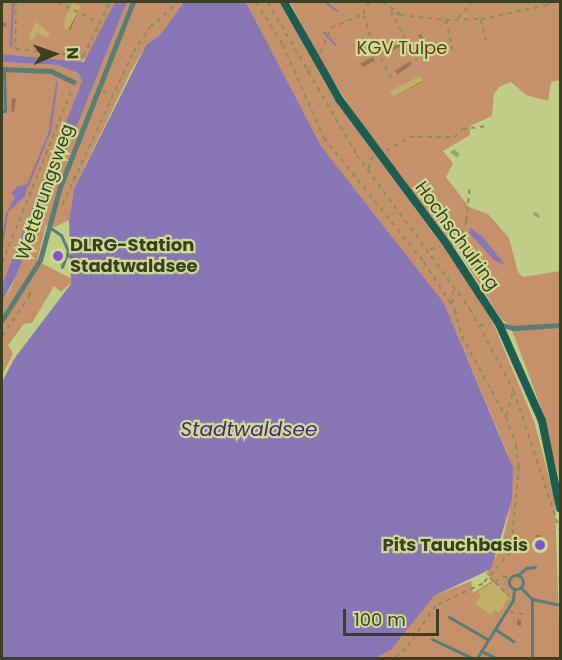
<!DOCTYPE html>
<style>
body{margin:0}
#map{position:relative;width:562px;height:660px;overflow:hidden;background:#c1ce87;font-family:Poppins,sans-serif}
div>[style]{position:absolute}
.green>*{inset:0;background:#c5916b}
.water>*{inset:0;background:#8876b5}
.shadow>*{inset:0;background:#0003;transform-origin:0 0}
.stream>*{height:2px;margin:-1px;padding:0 1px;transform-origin:1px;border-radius:1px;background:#8876b5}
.building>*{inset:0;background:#c1b167}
.path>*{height:1.5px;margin-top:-0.75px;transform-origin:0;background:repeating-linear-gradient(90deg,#868f5a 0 4.5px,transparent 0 9px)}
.lane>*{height:3px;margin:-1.5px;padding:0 1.5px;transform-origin:1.5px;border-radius:1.5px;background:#5a7e75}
.lane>.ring{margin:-1.5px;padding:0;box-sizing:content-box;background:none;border:3px solid #5a7e75;border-radius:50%}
.street>*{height:5px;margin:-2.5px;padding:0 2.5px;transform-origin:2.5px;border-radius:2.5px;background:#5a7e75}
.secondary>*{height:8px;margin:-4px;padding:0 4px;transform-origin:4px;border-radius:4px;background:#1f5b4f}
.dots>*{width:16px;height:16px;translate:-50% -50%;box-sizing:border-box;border:3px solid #cddb93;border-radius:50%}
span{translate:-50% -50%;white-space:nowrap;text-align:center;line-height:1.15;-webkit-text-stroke:4.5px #cddb93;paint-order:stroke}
.park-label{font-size:18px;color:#613815}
.street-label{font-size:18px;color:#3b4022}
.poi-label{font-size:18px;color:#3b4022;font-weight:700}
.left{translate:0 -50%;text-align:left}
.right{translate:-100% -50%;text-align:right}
.water-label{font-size:20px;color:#472a77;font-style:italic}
.frame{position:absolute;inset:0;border:3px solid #3b4022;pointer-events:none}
.north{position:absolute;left:24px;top:24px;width:60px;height:60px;-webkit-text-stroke:4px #cddb93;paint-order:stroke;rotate:88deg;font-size:16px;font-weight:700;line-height:24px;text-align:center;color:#3b4022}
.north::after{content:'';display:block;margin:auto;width:21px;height:27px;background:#3b4022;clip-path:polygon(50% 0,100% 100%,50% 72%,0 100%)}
.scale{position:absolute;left:343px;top:609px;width:96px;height:27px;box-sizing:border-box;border:3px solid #3b4022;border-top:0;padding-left:8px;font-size:18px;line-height:21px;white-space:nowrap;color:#3b4022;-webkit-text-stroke:4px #cddb93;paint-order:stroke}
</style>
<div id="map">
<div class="green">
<div style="clip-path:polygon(2px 2px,115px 2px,89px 56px,80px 62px,2px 54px)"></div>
<div style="clip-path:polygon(127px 2px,184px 2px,160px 35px,146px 45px,131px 71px,74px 189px,69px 220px,55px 227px,46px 225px,37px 261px,74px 280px,61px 292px,54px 286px,32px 323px,24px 324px,8px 345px,13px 354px,2px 375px,2px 302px,11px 288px)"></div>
<div style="clip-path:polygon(246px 2px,279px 2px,336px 102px,462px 272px,493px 323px,534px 421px,555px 500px,560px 658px,376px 658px,391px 650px,434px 596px,471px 581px,473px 593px,493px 580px,486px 574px,501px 547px,512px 500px,507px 452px,444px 303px,321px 146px)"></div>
<div style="clip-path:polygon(290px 2px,560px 2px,560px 80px,551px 82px,548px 101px,526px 95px,511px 82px,499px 87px,494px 94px,492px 116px,470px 126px,470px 135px,443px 151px,453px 163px,446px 177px,469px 207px,488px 214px,509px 238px,518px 272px,523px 277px,560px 271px,560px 481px,540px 405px,510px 325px,501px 319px,461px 255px,367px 132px,322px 64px)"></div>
<div style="clip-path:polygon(2px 62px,58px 65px,78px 73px,82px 81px,2px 285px)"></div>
</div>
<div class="water">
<div style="clip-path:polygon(115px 2px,127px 2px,16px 276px,2px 302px,2px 285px,82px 81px,78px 73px,58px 65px,2px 62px,2px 54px,84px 62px)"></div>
<div style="clip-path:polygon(184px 2px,246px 2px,321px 146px,444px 303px,513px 468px,512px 500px,491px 569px,434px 596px,391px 650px,376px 658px,2px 658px,2px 382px,14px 359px,71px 284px,69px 220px,74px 189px,146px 45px,160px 35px)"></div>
<div style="clip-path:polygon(28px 184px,25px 196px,6px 214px,15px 197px,11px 193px,18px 186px)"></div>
<div style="clip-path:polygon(470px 228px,482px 236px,505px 265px,494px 260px,469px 233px)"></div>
</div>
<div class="shadow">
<div style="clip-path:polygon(80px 7px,70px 31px,67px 29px)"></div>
<div style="clip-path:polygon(2px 22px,7px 23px,6px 27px,2px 27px)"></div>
<div style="clip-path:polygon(421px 34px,429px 51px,427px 52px,418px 35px)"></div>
<div style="clip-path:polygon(401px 43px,402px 46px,387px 53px,385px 50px)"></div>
<div style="left:373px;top:57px;width:4px;height:14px;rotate:63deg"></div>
<div style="left:410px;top:61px;width:4px;height:18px;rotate:56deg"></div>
<div style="clip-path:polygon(420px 79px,422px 82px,395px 96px,392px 92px)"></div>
<div style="clip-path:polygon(12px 98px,16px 99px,14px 112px,11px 111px)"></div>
<div style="clip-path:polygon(454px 149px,460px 154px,457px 158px,450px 152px)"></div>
<div style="clip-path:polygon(533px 211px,539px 214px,540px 218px,534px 216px)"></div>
<div style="clip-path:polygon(58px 251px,65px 255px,61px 265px,54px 261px)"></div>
<div style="clip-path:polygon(536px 535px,540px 535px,541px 539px,536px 539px)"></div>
<div style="clip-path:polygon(517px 619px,521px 620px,521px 626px,517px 625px)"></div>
</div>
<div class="stream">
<div style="left:325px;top:2px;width:15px;rotate:37deg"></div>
<div style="left:324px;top:32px;width:18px;rotate:49deg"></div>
<div style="left:11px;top:46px;width:44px;rotate:-87.4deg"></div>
<div style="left:28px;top:185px;width:58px;rotate:-67.8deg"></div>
<div style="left:50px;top:131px;width:49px;rotate:-81.9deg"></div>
<div style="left:2px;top:245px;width:32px;rotate:-81deg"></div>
</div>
<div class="building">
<div style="clip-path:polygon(73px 2px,81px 6px,68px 30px,64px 28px,65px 18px)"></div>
<div style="clip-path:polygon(36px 22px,50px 34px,47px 38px,37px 32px,33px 41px,28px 38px)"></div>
<div style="clip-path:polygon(420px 76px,422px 81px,393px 97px,390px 91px)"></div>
<div style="clip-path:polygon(494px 582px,509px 597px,499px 613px,495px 610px,491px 615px,475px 604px,481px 596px,478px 592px)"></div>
</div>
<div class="path">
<div style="left:16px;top:2px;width:47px;rotate:90deg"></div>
<div style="left:16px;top:49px;width:67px;rotate:6deg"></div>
<div style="left:83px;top:56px;width:60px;rotate:-63.4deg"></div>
<div style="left:58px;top:2px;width:46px;rotate:27.1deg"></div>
<div style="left:256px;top:2px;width:51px;rotate:57.9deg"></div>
<div style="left:283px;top:45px;width:102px;rotate:66.2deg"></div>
<div style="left:324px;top:138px;width:159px;rotate:51.1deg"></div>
<div style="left:424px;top:262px;width:57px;rotate:57.1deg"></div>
<div style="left:455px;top:310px;width:27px;rotate:75deg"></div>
<div style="left:462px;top:336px;width:92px;rotate:61.5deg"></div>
<div style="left:506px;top:417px;width:30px;rotate:70deg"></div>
<div style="left:516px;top:445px;width:22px;rotate:82deg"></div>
<div style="left:519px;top:467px;width:85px;rotate:95.4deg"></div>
<div style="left:511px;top:552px;width:43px;rotate:131.2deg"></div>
<div style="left:483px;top:584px;width:52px;rotate:154.9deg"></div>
<div style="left:436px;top:606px;width:52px;rotate:124.9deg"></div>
<div style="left:406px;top:649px;width:14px;rotate:141deg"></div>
<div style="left:268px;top:2px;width:177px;rotate:59.8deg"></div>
<div style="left:357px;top:155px;width:191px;rotate:53.7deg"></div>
<div style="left:470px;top:309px;width:93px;rotate:61.8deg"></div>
<div style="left:514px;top:391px;width:146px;rotate:71.7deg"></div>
<div style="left:383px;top:2px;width:22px;rotate:36deg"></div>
<div style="left:401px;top:15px;width:45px;rotate:6.3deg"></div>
<div style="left:446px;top:20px;width:35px;rotate:-2deg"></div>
<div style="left:481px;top:19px;width:68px;rotate:-11.8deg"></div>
<div style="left:548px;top:5px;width:3px;rotate:-90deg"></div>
<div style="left:391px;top:11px;width:56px;rotate:62.5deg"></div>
<div style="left:364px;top:15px;width:28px;rotate:73deg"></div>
<div style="left:372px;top:42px;width:41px;rotate:60.9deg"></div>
<div style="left:458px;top:18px;width:21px;rotate:-49deg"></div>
<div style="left:446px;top:20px;width:31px;rotate:77deg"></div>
<div style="left:481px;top:20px;width:21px;rotate:76deg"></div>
<div style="left:359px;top:49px;width:13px;rotate:-27deg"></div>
<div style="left:320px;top:53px;width:27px;rotate:-66deg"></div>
<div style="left:331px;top:28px;width:35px;rotate:-24deg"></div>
<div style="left:363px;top:14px;width:13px;rotate:-63deg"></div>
<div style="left:307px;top:74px;width:10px;rotate:-61deg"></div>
<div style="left:80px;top:84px;width:14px;rotate:17deg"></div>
<div style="left:103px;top:91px;width:10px;rotate:17deg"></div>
<div style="left:386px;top:151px;width:27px;rotate:-31deg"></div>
<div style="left:409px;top:137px;width:45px"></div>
<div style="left:454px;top:137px;width:11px;rotate:-45deg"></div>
<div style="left:462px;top:129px;width:23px;rotate:-7deg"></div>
<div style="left:368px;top:169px;width:15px;rotate:-70deg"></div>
<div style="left:62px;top:205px;width:169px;rotate:-65.1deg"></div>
<div style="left:133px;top:52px;width:30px;rotate:-56deg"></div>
<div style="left:150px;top:27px;width:38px;rotate:-41deg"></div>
<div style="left:453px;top:243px;width:13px;rotate:-45deg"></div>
<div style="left:462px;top:234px;width:14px;rotate:-73deg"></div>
<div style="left:466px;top:221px;width:36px;rotate:-84deg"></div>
<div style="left:430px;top:249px;width:10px;rotate:-11deg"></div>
<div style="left:2px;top:263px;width:188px;rotate:-68.1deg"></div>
<div style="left:73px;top:269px;width:8px;rotate:-7deg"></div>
<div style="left:81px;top:268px;width:4px;rotate:90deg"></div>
<div style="left:452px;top:304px;width:19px;rotate:-84deg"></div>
<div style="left:480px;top:325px;width:10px;rotate:-6deg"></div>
<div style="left:2px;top:336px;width:47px;rotate:-55.3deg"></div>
<div style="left:29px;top:297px;width:8px;rotate:-83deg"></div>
<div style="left:506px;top:416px;width:25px;rotate:-74deg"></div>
<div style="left:490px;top:578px;width:6px;rotate:39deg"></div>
<div style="left:495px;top:582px;width:11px;rotate:-34deg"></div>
<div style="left:504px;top:576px;width:6px;rotate:31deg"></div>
<div style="left:495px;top:582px;width:20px;rotate:45deg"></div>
<div style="left:510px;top:612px;width:19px;rotate:9deg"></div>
</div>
<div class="lane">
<div style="left:2px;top:111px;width:3px"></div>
<div style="left:5px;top:111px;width:42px;rotate:-91.4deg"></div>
<div style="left:49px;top:227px;width:14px;rotate:34deg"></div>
<div style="left:61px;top:235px;width:17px;rotate:66deg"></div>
<div style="left:68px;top:251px;width:17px;rotate:111deg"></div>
<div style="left:67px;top:255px;width:12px;rotate:24deg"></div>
<div class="ring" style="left:509px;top:575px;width:11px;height:11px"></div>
<div style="left:518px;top:575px;width:11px;rotate:-41deg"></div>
<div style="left:526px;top:568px;width:9px;rotate:-6deg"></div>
<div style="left:521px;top:588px;width:16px;rotate:45deg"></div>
<div style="left:532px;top:599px;width:29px;rotate:12deg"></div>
<div style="left:449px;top:617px;width:44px;rotate:30.1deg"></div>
<div style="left:495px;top:629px;width:22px;rotate:34deg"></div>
<div style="left:432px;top:639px;width:44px;rotate:25.4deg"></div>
<div style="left:481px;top:651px;width:17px;rotate:25deg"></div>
<div style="left:477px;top:658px;width:68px;rotate:-58.2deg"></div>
<div style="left:513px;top:600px;width:11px;rotate:-85deg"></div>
<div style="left:532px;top:658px;width:59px;rotate:-90deg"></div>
</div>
<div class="street">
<div style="left:2px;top:69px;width:49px;rotate:2.3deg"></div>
<div style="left:51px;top:71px;width:25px;rotate:26deg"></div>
<div style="left:2px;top:320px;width:71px;rotate:-57.7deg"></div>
<div style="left:40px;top:260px;width:76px;rotate:-74.7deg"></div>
<div style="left:60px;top:187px;width:199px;rotate:-68.5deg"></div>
<div style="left:499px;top:324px;width:15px;rotate:16deg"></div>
<div style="left:513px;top:328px;width:47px;rotate:-3.7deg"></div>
</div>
<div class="secondary">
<div style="left:284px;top:2px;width:112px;rotate:60.4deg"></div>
<div style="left:339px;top:99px;width:183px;rotate:53.4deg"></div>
<div style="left:448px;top:246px;width:93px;rotate:56.8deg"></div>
<div style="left:499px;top:324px;width:106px;rotate:66.1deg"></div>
<div style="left:542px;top:421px;width:89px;rotate:78.3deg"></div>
</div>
<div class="dots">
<div style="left:58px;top:256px;background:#8255ce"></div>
<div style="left:540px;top:545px;background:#8255ce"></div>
</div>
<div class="park-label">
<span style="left:402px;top:48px">KGV Tulpe</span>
</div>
<div class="street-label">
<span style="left:45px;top:192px;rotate:-71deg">Wetterungsweg</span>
<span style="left:457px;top:236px;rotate:54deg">Hochschulring</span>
</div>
<div class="poi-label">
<span class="left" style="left:70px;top:256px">DLRG-Station<br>Stadtwaldsee</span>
<span class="right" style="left:528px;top:545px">Pits Tauchbasis</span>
</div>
<div class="water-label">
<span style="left:249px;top:429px">Stadtwaldsee</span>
</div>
<div class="frame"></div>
<div class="north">N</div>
<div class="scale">100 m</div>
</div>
